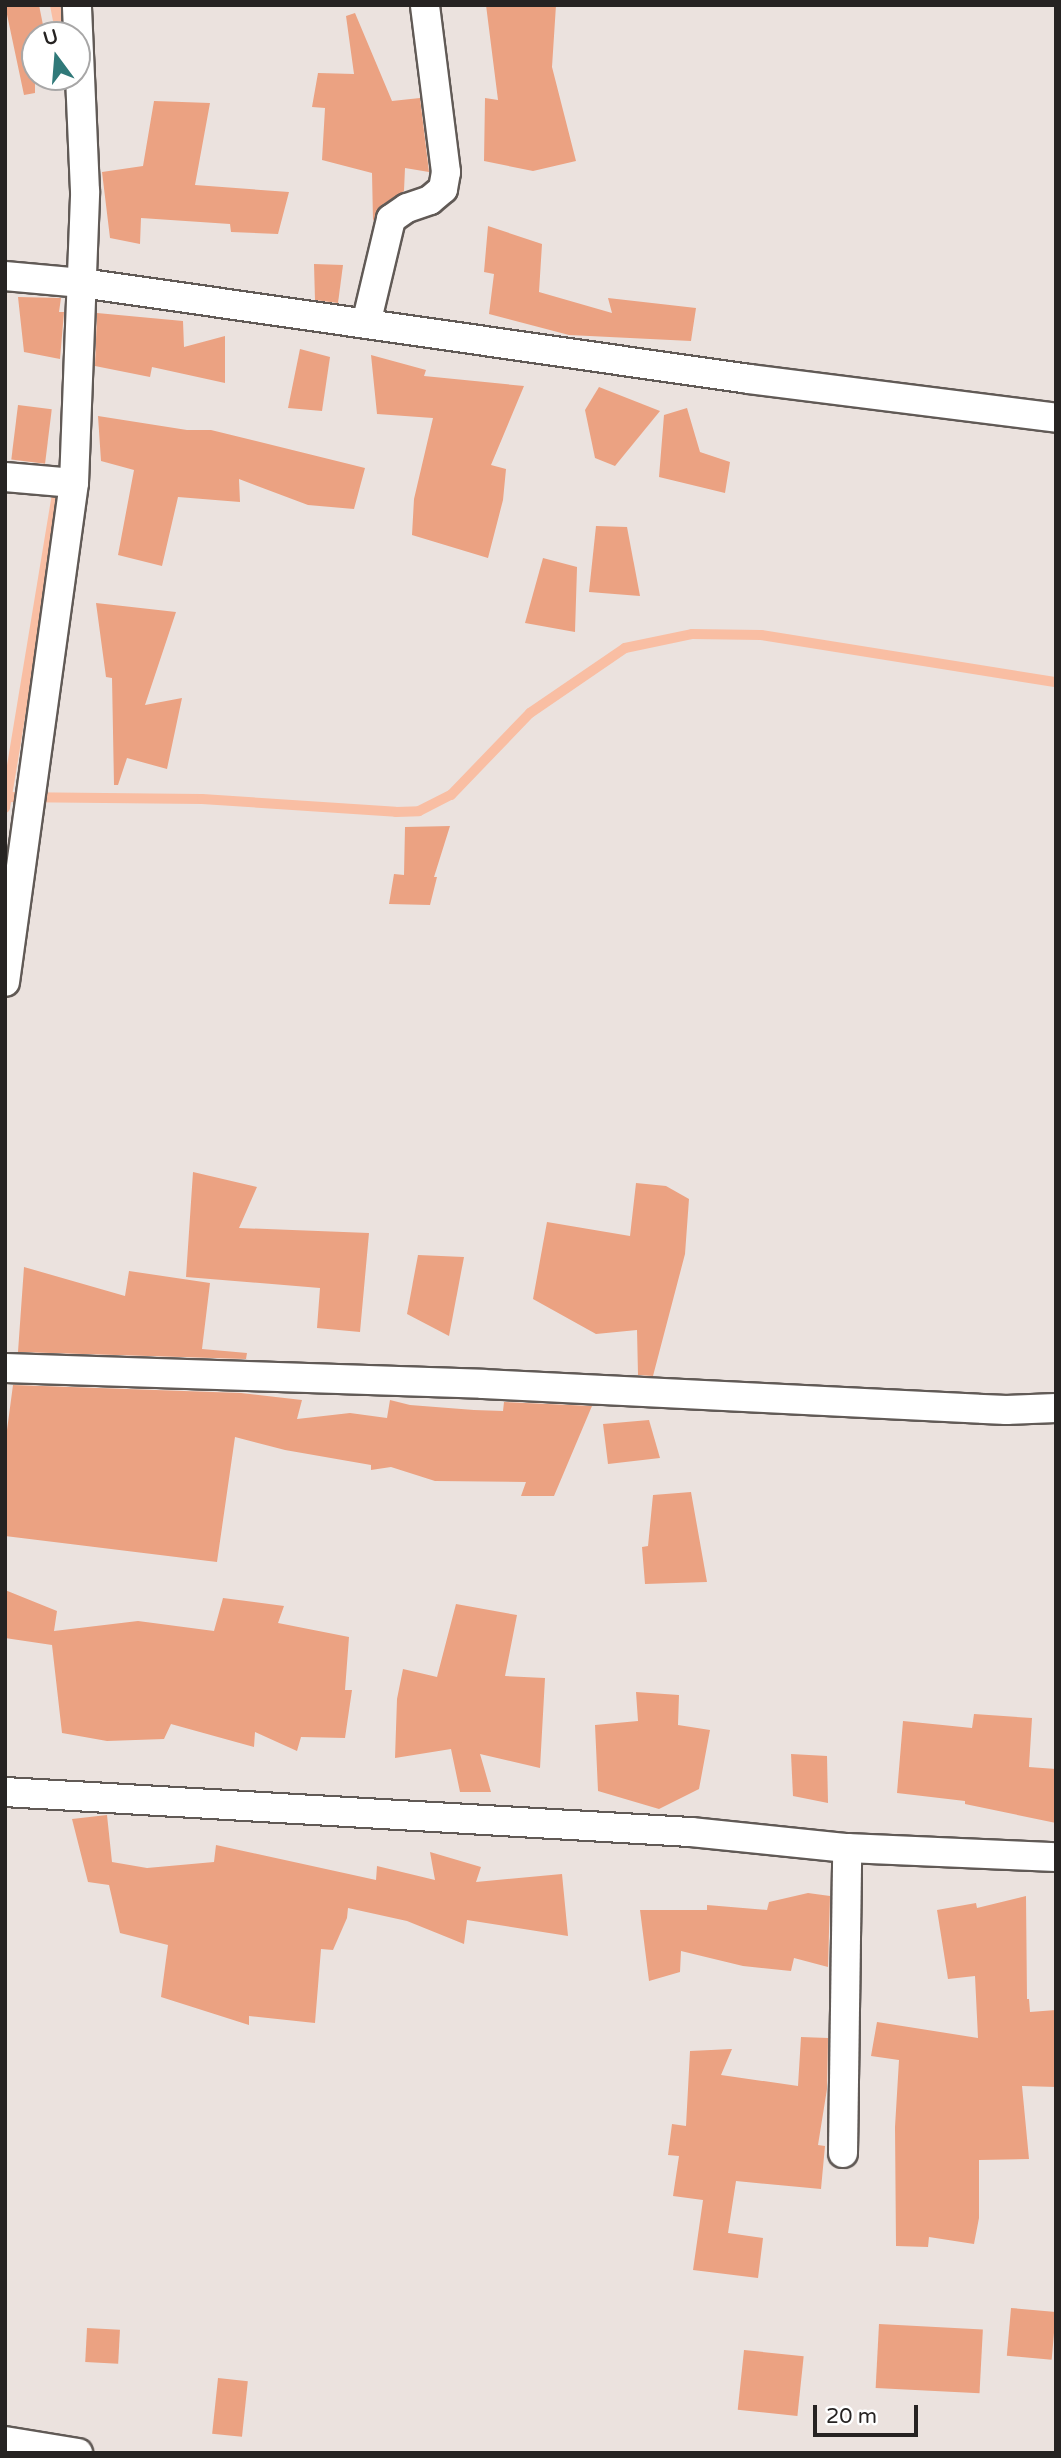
<!DOCTYPE html>
<style>
body{margin:0}
#map{position:relative;width:1061px;height:2458px;overflow:hidden;background:#ebe2de;font-family:"Varela Round",sans-serif}
div>[style]{position:absolute}
.stream>*{height:10px;margin:-5px;padding:0 5px;transform-origin:5px;border-radius:5px;background:#f9bea3}
.building>*{inset:0;background:#eba282;transform-origin:0 0}
.roads{filter:drop-shadow(2px 0 #615a56) drop-shadow(-2px 0 #615a56) drop-shadow(0 2px #615a56) drop-shadow(0 -2px #615a56)}
.street>*{height:28px;margin:-14px;padding:0 14px;transform-origin:14px;border-radius:14px;background:#fff}
span{translate:-50% -50%;white-space:nowrap;text-align:center;line-height:1.15;-webkit-text-stroke:6px #fff;paint-order:stroke}
.frame{position:absolute;inset:0;border:7px solid #262322;pointer-events:none}
.north{position:absolute;left:21px;top:21px;width:70px;height:70px;box-sizing:border-box;background:#fff;border:2px solid #a8a7a7;border-radius:50%;rotate:344deg;font-size:19px;font-weight:700;line-height:28px;text-align:center;color:#262322}
.north::after{content:'';display:block;margin:auto;width:24px;height:32px;background:#307979;clip-path:polygon(50% 0,100% 100%,50% 72%,0 100%)}
.scale{position:absolute;left:813px;top:2405px;width:105px;height:32px;box-sizing:border-box;border:4px solid #262322;border-top:0;padding-left:9px;font-size:21px;line-height:24px;white-space:nowrap;color:#262322;-webkit-text-stroke:5px #fff;paint-order:stroke}
</style>
<div id="map">
<div class="stream">
<div style="left:55px;top:5px;width:31px;rotate:79deg"></div>
<div style="left:7px;top:797px;width:195px;rotate:0.6deg"></div>
<div style="left:202px;top:799px;width:194px;rotate:3.8deg"></div>
<div style="left:396px;top:812px;width:23px;rotate:-2deg"></div>
<div style="left:419px;top:811px;width:36px;rotate:-27deg"></div>
<div style="left:451px;top:795px;width:114px;rotate:-46.1deg"></div>
<div style="left:530px;top:713px;width:115px;rotate:-34.4deg"></div>
<div style="left:625px;top:648px;width:68px;rotate:-11.8deg"></div>
<div style="left:692px;top:634px;width:69px;rotate:0.8deg"></div>
<div style="left:761px;top:635px;width:299px;rotate:9.1deg"></div>
<div style="left:5px;top:808px;width:329px;rotate:-80.6deg"></div>
</div>
<div class="building">
<div style="clip-path:polygon(5px 5px,39px 5px,45px 35px,35px 35px,35px 93px,24px 95px)"></div>
<div style="clip-path:polygon(486px 5px,556px 5px,552px 67px,576px 161px,533px 171px,484px 161px,485px 98px,498px 100px)"></div>
<div style="clip-path:polygon(355px 13px,392px 101px,420px 98px,429px 172px,405px 168px,404px 191px,382px 205px,373px 221px,372px 173px,322px 160px,325px 108px,312px 107px,318px 73px,354px 74px,346px 16px)"></div>
<div style="clip-path:polygon(154px 101px,210px 103px,195px 185px,289px 192px,278px 234px,231px 232px,230px 224px,141px 218px,140px 244px,110px 238px,102px 172px,143px 166px)"></div>
<div style="clip-path:polygon(488px 226px,542px 244px,539px 292px,612px 313px,608px 298px,696px 308px,691px 341px,569px 335px,489px 314px,494px 274px,484px 272px)"></div>
<div style="clip-path:polygon(314px 264px,343px 265px,338px 303px,315px 300px)"></div>
<div style="clip-path:polygon(18px 297px,61px 298px,59px 312px,64px 312px,60px 359px,24px 352px)"></div>
<div style="clip-path:polygon(97px 313px,183px 321px,184px 347px,225px 336px,225px 383px,152px 367px,150px 377px,95px 366px)"></div>
<div style="clip-path:polygon(300px 349px,330px 357px,322px 411px,288px 408px)"></div>
<div style="clip-path:polygon(371px 355px,426px 370px,424px 376px,524px 386px,491px 465px,506px 469px,503px 500px,488px 558px,412px 535px,414px 499px,433px 418px,377px 414px)"></div>
<div style="clip-path:polygon(599px 387px,660px 411px,615px 466px,595px 458px,585px 410px)"></div>
<div style="left:18px;top:405px;width:34px;height:55px;rotate:7deg"></div>
<div style="clip-path:polygon(687px 408px,700px 452px,730px 462px,725px 493px,659px 477px,664px 415px)"></div>
<div style="clip-path:polygon(98px 416px,187px 430px,211px 430px,365px 468px,354px 509px,308px 505px,239px 479px,240px 502px,178px 497px,162px 566px,118px 555px,134px 470px,101px 461px)"></div>
<div style="clip-path:polygon(596px 526px,627px 527px,640px 596px,589px 592px)"></div>
<div style="clip-path:polygon(543px 558px,577px 567px,575px 632px,525px 623px)"></div>
<div style="clip-path:polygon(96px 603px,176px 612px,145px 705px,182px 698px,167px 769px,127px 758px,118px 785px,114px 785px,112px 678px,106px 677px)"></div>
<div style="clip-path:polygon(450px 826px,434px 877px,437px 877px,430px 905px,389px 904px,394px 874px,404px 875px,405px 827px)"></div>
<div style="clip-path:polygon(193px 1172px,257px 1187px,239px 1228px,369px 1233px,360px 1332px,317px 1328px,320px 1288px,186px 1277px)"></div>
<div style="clip-path:polygon(636px 1183px,666px 1186px,689px 1199px,685px 1254px,653px 1376px,638px 1375px,637px 1330px,596px 1334px,533px 1299px,547px 1222px,630px 1236px)"></div>
<div style="clip-path:polygon(418px 1255px,464px 1257px,449px 1336px,407px 1314px)"></div>
<div style="clip-path:polygon(24px 1267px,125px 1296px,129px 1271px,210px 1283px,202px 1349px,247px 1353px,246px 1359px,18px 1352px)"></div>
<div style="clip-path:polygon(13px 1385px,241px 1393px,302px 1400px,297px 1419px,350px 1413px,387px 1418px,390px 1400px,410px 1405px,474px 1410px,503px 1411px,504px 1402px,592px 1406px,554px 1496px,521px 1496px,526px 1482px,435px 1481px,391px 1467px,371px 1470px,371px 1465px,285px 1450px,235px 1437px,217px 1562px,5px 1536px,5px 1445px)"></div>
<div style="clip-path:polygon(649px 1420px,660px 1458px,608px 1464px,603px 1424px)"></div>
<div style="clip-path:polygon(691px 1492px,707px 1582px,645px 1584px,642px 1547px,648px 1546px,653px 1495px)"></div>
<div style="clip-path:polygon(5px 1590px,57px 1611px,54px 1631px,138px 1621px,214px 1631px,223px 1598px,284px 1606px,278px 1623px,349px 1637px,345px 1690px,352px 1690px,345px 1738px,301px 1737px,297px 1751px,255px 1732px,254px 1747px,171px 1724px,164px 1739px,107px 1741px,62px 1733px,52px 1645px,5px 1638px)"></div>
<div style="clip-path:polygon(456px 1604px,517px 1615px,505px 1676px,545px 1678px,540px 1768px,480px 1754px,491px 1792px,460px 1792px,451px 1749px,395px 1758px,397px 1699px,403px 1669px,437px 1677px)"></div>
<div style="clip-path:polygon(636px 1692px,679px 1695px,678px 1725px,710px 1730px,699px 1789px,659px 1809px,598px 1791px,595px 1725px,638px 1721px)"></div>
<div style="clip-path:polygon(974px 1714px,1032px 1718px,1029px 1767px,1056px 1769px,1056px 1823px,965px 1804px,965px 1801px,897px 1793px,903px 1721px,972px 1728px)"></div>
<div style="clip-path:polygon(791px 1754px,827px 1756px,828px 1803px,793px 1796px)"></div>
<div style="clip-path:polygon(107px 1815px,112px 1862px,147px 1868px,214px 1862px,216px 1845px,376px 1880px,377px 1866px,435px 1880px,430px 1852px,481px 1867px,476px 1882px,562px 1874px,568px 1936px,467px 1920px,464px 1944px,407px 1921px,348px 1908px,347px 1918px,333px 1950px,321px 1949px,315px 2023px,249px 2016px,249px 2025px,161px 1997px,168px 1945px,120px 1933px,109px 1885px,88px 1882px,72px 1819px)"></div>
<div style="clip-path:polygon(808px 1893px,830px 1896px,828px 1967px,794px 1958px,791px 1971px,743px 1966px,681px 1951px,680px 1972px,649px 1981px,640px 1910px,707px 1910px,707px 1905px,767px 1910px,769px 1902px)"></div>
<div style="clip-path:polygon(1026px 1896px,1027px 1999px,1029px 1999px,1030px 2012px,1056px 2010px,1056px 2087px,1022px 2086px,1029px 2159px,979px 2160px,979px 2218px,974px 2244px,929px 2237px,928px 2247px,896px 2246px,895px 2127px,899px 2060px,871px 2056px,877px 2022px,978px 2038px,975px 1976px,948px 1979px,937px 1910px,976px 1903px,977px 1908px)"></div>
<div style="clip-path:polygon(801px 2037px,828px 2038px,827px 2089px,818px 2145px,825px 2146px,821px 2189px,736px 2181px,728px 2233px,763px 2238px,758px 2278px,693px 2270px,703px 2200px,673px 2196px,679px 2156px,668px 2155px,672px 2124px,686px 2126px,690px 2051px,732px 2049px,721px 2075px,798px 2086px)"></div>
<div style="left:1011px;top:2308px;width:45px;height:48px;rotate:5deg"></div>
<div style="left:879px;top:2324px;width:104px;height:64px;rotate:3deg"></div>
<div style="left:87px;top:2328px;width:33px;height:34px;rotate:3deg"></div>
<div style="left:744px;top:2350px;width:60px;height:60px;rotate:6deg"></div>
<div style="left:218px;top:2378px;width:30px;height:56px;rotate:6deg"></div>
</div>
<div class="roads">
<div class="street">
<div style="left:5px;top:276px;width:77px;rotate:5.2deg"></div>
<div style="left:82px;top:283px;width:674px;rotate:8.19deg"></div>
<div style="left:749px;top:379px;width:309px;rotate:7.2deg"></div>
<div style="left:366px;top:324px;width:108px;rotate:-76.6deg"></div>
<div style="left:391px;top:219px;width:19px;rotate:-35deg"></div>
<div style="left:407px;top:208px;width:24px;rotate:-19deg"></div>
<div style="left:430px;top:200px;width:17px;rotate:-40deg"></div>
<div style="left:443px;top:189px;width:17px;rotate:-80deg"></div>
<div style="left:446px;top:172px;width:168px;rotate:-97.2deg"></div>
<div style="left:5px;top:477px;width:69px;rotate:5deg"></div>
<div style="left:5px;top:982px;width:504px;rotate:-82.13deg"></div>
<div style="left:74px;top:483px;width:292px;rotate:-87.8deg"></div>
<div style="left:85px;top:191px;width:186px;rotate:-92.5deg"></div>
<div style="left:5px;top:1368px;width:478px;rotate:1.9deg"></div>
<div style="left:483px;top:1384px;width:524px;rotate:2.85deg"></div>
<div style="left:1006px;top:1410px;width:50px;rotate:-2.3deg"></div>
<div style="left:5px;top:1792px;width:687px;rotate:3.34deg"></div>
<div style="left:691px;top:1832px;width:157px;rotate:5.9deg"></div>
<div style="left:847px;top:1848px;width:209px;rotate:2.5deg"></div>
<div style="left:843px;top:2153px;width:305px;rotate:-89.2deg"></div>
<div style="left:5px;top:2441px;width:74px;rotate:9.3deg"></div>
</div>
</div>
<div class="frame"></div>
<div class="north">U</div>
<div class="scale">20 m</div>
</div>
